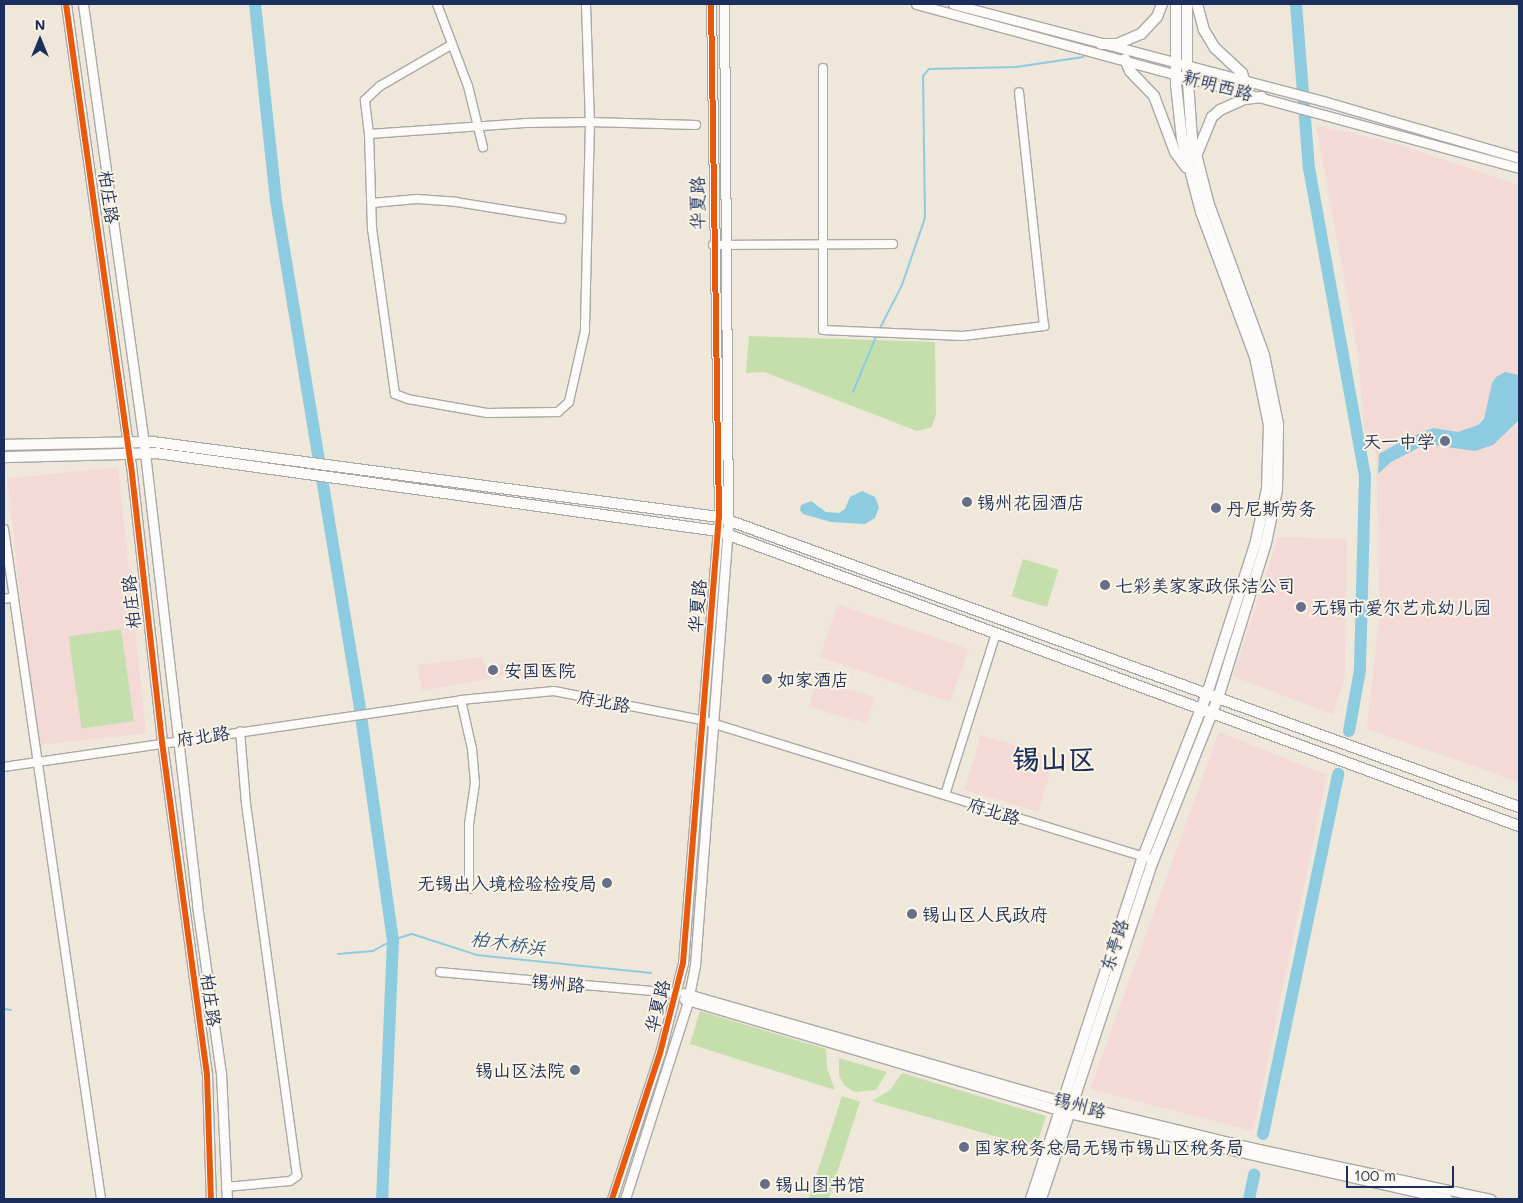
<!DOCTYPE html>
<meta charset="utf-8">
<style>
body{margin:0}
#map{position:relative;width:1523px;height:1203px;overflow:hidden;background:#eee7da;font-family:Mali,"LXGW WenKai TC",sans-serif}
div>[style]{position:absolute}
.built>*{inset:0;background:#f3dad6;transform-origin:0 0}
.green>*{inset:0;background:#c5dfac;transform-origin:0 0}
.water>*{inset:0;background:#8dcce0}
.stream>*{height:2px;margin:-1px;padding:0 1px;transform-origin:1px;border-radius:1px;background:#8dcce0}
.river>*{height:12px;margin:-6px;padding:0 6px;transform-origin:6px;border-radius:6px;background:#8dcce0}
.roads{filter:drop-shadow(1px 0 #aaa8a7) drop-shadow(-1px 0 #aaa8a7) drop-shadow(0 1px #aaa8a7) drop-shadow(0 -1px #aaa8a7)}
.minor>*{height:8px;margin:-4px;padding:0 4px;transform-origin:4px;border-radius:4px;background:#fcfbf9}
.tertiary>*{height:9px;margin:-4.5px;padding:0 4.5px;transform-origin:4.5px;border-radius:4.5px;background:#fcfbf9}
.secondary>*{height:10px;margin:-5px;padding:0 5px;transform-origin:5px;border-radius:5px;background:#fcfbf9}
.cycleway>*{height:6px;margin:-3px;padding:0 3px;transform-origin:3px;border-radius:3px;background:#e8590c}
.dots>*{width:14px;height:14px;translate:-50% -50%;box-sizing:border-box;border:2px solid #fcf5e5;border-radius:50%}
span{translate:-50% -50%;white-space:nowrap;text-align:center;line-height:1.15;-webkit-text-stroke:4px #fcf5e5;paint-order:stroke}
.street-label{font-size:18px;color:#1b2f5e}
.poi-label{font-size:18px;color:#1b2f5e}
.right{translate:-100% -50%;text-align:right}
.left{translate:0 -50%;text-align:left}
.water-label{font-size:19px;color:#315b86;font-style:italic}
.town-label{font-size:28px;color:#1b2f5e;font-weight:700}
.frame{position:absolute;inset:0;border:5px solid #1b2f5e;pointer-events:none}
.north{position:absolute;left:15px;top:15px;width:50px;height:50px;-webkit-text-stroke:4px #fcf5e5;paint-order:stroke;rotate:0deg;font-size:14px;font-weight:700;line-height:20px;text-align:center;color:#1b2f5e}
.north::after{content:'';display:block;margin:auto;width:18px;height:22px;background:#1b2f5e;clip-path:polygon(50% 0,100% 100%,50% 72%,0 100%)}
.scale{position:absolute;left:1346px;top:1166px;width:108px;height:22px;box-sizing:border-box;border:2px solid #1b2f5e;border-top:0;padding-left:6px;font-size:15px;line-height:18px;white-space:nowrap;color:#1b2f5e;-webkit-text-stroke:4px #fcf5e5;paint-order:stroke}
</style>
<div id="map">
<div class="built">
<div style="clip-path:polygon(1316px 125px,1401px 145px,1519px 185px,1519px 782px,1367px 729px,1380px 608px,1376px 454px,1364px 429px,1358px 354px)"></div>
<div style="left:118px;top:467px;width:268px;height:111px;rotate:84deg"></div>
<div style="clip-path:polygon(1278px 537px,1347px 539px,1345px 677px,1333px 715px,1233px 676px)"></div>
<div style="left:838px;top:604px;width:138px;height:56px;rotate:19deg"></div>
<div style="clip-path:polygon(482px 657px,484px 665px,508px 663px,508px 660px,568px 661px,567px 678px,509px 678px,508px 675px,422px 691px,417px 665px)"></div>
<div style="left:817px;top:680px;width:60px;height:28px;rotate:16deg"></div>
<div style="clip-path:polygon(1219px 732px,1327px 775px,1253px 1131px,1090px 1089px)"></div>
<div style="left:981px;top:735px;width:77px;height:57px;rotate:17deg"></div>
</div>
<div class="green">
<div style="clip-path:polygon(749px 336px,935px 342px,936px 414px,932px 427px,917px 431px,764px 372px,746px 373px)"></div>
<div style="left:1023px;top:559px;width:37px;height:39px;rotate:17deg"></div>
<div style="left:121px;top:629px;width:93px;height:53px;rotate:82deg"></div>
<div style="clip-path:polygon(700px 1011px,826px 1049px,827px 1068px,835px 1090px,690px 1044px)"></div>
<div style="clip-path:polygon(839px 1058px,887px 1072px,876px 1090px,854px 1092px,844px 1085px,839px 1076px)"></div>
<div style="clip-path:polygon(902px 1073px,1046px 1116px,1036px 1148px,872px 1101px,890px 1090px)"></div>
<div style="left:842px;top:1096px;width:19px;height:108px;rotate:18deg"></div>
</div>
<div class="water">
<div style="clip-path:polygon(1505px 372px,1519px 375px,1519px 420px,1493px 445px,1475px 451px,1426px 444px,1391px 462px,1378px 474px,1379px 454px,1405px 439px,1433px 428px,1458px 432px,1478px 425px,1484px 419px,1492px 383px,1496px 377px)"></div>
<div style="clip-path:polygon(862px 491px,875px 497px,879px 507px,875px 518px,865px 524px,831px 522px,803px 514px,800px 510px,801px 505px,811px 501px,826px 512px,839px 513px,845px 509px,850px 497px)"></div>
</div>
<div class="stream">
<div style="left:879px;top:330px;width:51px;rotate:-62.9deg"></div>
<div style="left:902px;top:285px;width:71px;rotate:-71.1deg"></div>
<div style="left:925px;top:218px;width:142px;rotate:-90.8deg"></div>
<div style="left:923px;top:76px;width:9px;rotate:-49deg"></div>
<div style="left:929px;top:69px;width:87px;rotate:-1.3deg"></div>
<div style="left:1016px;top:67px;width:68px;rotate:-8.5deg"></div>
<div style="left:853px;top:392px;width:63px;rotate:-67.5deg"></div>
<div style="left:338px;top:954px;width:35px;rotate:-5deg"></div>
<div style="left:373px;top:951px;width:23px;rotate:-29deg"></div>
<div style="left:393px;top:940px;width:20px;rotate:-18deg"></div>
<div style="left:412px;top:934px;width:68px;rotate:17.9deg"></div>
<div style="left:477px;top:955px;width:175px;rotate:5.9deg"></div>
<div style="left:4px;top:1009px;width:7px;rotate:8deg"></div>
</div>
<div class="river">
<div style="left:255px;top:4px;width:198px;rotate:83.9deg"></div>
<div style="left:276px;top:201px;width:508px;rotate:80.59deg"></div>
<div style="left:359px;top:702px;width:240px;rotate:81.9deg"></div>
<div style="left:393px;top:940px;width:259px;rotate:92.4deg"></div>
<div style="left:1296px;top:4px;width:165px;rotate:85.5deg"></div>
<div style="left:1309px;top:168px;width:313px;rotate:79.7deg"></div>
<div style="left:1365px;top:476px;width:194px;rotate:91.5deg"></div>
<div style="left:1360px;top:670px;width:62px;rotate:100.2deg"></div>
<div style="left:1263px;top:1134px;width:368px;rotate:-78.2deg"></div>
<div style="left:1249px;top:1199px;width:25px;rotate:-78deg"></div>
</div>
<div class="roads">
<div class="minor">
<div style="left:437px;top:4px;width:88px;rotate:69.3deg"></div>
<div style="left:468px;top:86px;width:63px;rotate:76.2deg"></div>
<div style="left:586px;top:4px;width:118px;rotate:88.1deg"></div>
<div style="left:590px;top:122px;width:209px;rotate:91.4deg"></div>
<div style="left:585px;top:331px;width:73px;rotate:102.7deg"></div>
<div style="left:569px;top:402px;width:15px;rotate:138deg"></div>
<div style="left:558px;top:412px;width:71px;rotate:179.2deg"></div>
<div style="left:487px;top:413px;width:80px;rotate:-170deg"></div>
<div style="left:408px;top:399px;width:14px;rotate:-159deg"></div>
<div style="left:395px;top:394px;width:167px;rotate:-97.9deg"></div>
<div style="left:372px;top:229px;width:95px;rotate:-91.8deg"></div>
<div style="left:369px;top:134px;width:156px;rotate:-4deg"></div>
<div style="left:525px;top:123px;width:65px;rotate:-0.9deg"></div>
<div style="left:590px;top:122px;width:106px;rotate:1.6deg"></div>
<div style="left:823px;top:68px;width:262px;rotate:90deg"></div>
<div style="left:823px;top:330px;width:140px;rotate:2.5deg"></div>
<div style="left:963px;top:336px;width:82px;rotate:-7deg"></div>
<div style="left:1044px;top:326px;width:235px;rotate:-96.1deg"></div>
<div style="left:369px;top:134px;width:34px;rotate:-97deg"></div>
<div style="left:365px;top:100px;width:21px;rotate:-43deg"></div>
<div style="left:380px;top:86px;width:82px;rotate:-30deg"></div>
<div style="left:372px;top:203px;width:45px;rotate:-5.1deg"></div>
<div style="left:417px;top:199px;width:39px;rotate:4deg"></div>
<div style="left:456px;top:202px;width:107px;rotate:9.1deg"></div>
<div style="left:713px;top:245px;width:180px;rotate:-0.3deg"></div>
<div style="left:4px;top:529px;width:677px;rotate:81.76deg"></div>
<div style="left:4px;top:599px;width:10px;rotate:-11deg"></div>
<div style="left:461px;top:700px;width:50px;rotate:77.3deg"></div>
<div style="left:472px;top:749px;width:34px;rotate:85deg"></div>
<div style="left:475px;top:783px;width:41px;rotate:98.3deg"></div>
<div style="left:469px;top:824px;width:65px;rotate:90deg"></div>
<div style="left:4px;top:767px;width:462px;rotate:-8.3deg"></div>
<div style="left:461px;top:700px;width:93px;rotate:-5.5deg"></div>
<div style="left:554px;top:691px;width:151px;rotate:11.1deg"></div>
<div style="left:702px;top:720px;width:466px;rotate:17.2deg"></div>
<div style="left:945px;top:795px;width:167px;rotate:-72.5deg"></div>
<div style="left:440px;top:972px;width:237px;rotate:5.1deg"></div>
<div style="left:226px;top:1187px;width:64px;rotate:-5.4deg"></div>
<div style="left:290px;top:1181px;width:9px;rotate:-36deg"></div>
<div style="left:297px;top:1176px;width:375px;rotate:-97.8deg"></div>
<div style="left:246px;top:804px;width:73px;rotate:-94.7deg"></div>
</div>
<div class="tertiary">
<div style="left:66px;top:4px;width:466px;rotate:82deg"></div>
<div style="left:131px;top:465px;width:279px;rotate:83.6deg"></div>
<div style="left:162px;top:742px;width:336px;rotate:82.3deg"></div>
<div style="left:207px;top:1075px;width:124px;rotate:88.2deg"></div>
<div style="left:83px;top:4px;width:453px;rotate:82.1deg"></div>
<div style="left:145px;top:453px;width:455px;rotate:83.4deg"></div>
<div style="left:197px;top:905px;width:170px;rotate:81.9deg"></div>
<div style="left:221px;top:1073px;width:126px;rotate:87.3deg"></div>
<div style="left:916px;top:4px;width:625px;rotate:15.21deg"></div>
<div style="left:953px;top:4px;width:383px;rotate:14.7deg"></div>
<div style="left:1323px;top:101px;width:204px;rotate:16.2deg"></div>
<div style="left:684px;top:993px;width:404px;rotate:16deg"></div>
<div style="left:1072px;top:1104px;width:183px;rotate:13.6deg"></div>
<div style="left:1250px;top:1147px;width:246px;rotate:12.2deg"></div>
<div style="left:684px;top:999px;width:402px;rotate:16.5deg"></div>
<div style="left:1069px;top:1113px;width:388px;rotate:12.8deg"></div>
<div style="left:612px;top:1199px;width:154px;rotate:-71.8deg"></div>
<div style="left:660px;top:1053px;width:93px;rotate:-75.7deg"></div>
<div style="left:683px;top:963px;width:447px;rotate:-85.4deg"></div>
<div style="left:719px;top:517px;width:513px;rotate:-90.89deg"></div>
<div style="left:625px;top:1199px;width:208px;rotate:-72.3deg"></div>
<div style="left:688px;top:1001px;width:37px;rotate:-79deg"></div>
<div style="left:695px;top:965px;width:443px;rotate:-85.7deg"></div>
<div style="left:728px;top:523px;width:519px;rotate:-90.44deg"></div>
</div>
<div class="secondary">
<div style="left:1197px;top:4px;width:27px;rotate:75deg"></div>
<div style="left:1204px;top:30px;width:21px;rotate:59deg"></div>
<div style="left:1215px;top:48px;width:37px;rotate:43deg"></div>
<div style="left:1242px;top:73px;width:9px;rotate:72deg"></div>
<div style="left:1101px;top:44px;width:16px"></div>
<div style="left:1117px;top:44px;width:26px;rotate:-23deg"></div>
<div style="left:1141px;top:34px;width:23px;rotate:-47deg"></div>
<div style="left:1157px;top:17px;width:14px;rotate:-69deg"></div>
<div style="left:1125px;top:59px;width:13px;rotate:67deg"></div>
<div style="left:1130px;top:71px;width:35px;rotate:46deg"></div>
<div style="left:1154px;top:96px;width:60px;rotate:69.4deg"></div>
<div style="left:1175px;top:152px;width:19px;rotate:54deg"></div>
<div style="left:1196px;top:156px;width:42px;rotate:-67.7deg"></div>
<div style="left:1212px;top:117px;width:11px;rotate:-41deg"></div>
<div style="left:1220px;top:110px;width:27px;rotate:-24deg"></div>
<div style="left:1245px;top:99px;width:17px;rotate:-7deg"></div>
<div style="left:4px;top:445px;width:149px;rotate:-1.2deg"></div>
<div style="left:153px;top:442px;width:571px;rotate:7.55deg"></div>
<div style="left:719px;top:517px;width:851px;rotate:19.93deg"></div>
<div style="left:4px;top:457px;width:152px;rotate:-1.5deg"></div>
<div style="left:156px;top:453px;width:567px;rotate:7.9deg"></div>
<div style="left:718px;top:531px;width:854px;rotate:20.22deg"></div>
<div style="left:1031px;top:1199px;width:360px;rotate:-71.9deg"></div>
<div style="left:1143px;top:857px;width:175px;rotate:-68.6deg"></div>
<div style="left:1207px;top:694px;width:161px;rotate:-72.2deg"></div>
<div style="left:1256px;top:541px;width:53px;rotate:-78.1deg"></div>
<div style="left:1267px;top:489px;width:64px;rotate:-88.2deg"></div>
<div style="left:1269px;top:425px;width:69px;rotate:-101.6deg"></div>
<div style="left:1255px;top:357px;width:155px;rotate:-110.4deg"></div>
<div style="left:1201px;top:212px;width:75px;rotate:-104.6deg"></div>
<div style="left:1182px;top:139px;width:54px;rotate:-96.3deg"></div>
<div style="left:1176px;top:85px;width:81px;rotate:-90deg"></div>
<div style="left:1041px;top:1199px;width:356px;rotate:-71.7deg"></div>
<div style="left:1153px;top:861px;width:175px;rotate:-68.3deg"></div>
<div style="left:1218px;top:698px;width:162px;rotate:-72.8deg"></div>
<div style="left:1266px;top:543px;width:54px;rotate:-78.3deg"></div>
<div style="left:1277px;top:490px;width:66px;rotate:-89.1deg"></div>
<div style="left:1278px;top:424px;width:70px;rotate:-101.5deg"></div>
<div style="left:1264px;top:355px;width:160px;rotate:-110.1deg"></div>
<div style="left:1209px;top:205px;width:68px;rotate:-104.4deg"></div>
<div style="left:1192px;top:139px;width:72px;rotate:-94deg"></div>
<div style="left:1187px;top:67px;width:63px;rotate:-90deg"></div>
</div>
</div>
<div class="cycleway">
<div style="left:66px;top:4px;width:466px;rotate:82deg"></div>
<div style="left:131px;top:465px;width:279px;rotate:83.6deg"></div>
<div style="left:162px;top:742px;width:336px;rotate:82.3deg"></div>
<div style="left:207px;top:1075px;width:124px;rotate:88.2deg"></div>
<div style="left:612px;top:1199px;width:154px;rotate:-71.8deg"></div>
<div style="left:660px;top:1053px;width:93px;rotate:-75.7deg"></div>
<div style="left:683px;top:963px;width:447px;rotate:-85.4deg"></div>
<div style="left:719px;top:517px;width:513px;rotate:-90.89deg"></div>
</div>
<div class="dots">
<div style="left:1445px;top:441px;background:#656f89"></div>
<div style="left:967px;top:502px;background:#656f89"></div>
<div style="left:1216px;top:508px;background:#656f89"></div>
<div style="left:1105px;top:585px;background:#656f89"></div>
<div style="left:1301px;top:607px;background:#656f89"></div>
<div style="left:493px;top:670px;background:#656f89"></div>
<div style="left:767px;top:679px;background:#656f89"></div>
<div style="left:607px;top:883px;background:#656f89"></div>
<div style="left:912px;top:914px;background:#656f89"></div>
<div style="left:575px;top:1070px;background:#656f89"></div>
<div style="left:964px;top:1147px;background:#656f89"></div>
<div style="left:765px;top:1184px;background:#656f89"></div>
</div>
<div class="street-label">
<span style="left:1218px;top:85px;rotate:15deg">新明西路</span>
<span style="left:109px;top:197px;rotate:82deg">柏庄路</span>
<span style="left:697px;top:203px;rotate:-90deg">华夏路</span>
<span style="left:131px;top:602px;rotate:-96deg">柏庄路</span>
<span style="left:697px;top:606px;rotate:-85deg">华夏路</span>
<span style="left:604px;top:701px;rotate:11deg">府北路</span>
<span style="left:203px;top:736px;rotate:-8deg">府北路</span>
<span style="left:994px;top:811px;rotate:17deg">府北路</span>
<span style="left:1114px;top:945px;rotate:-72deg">东亭路</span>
<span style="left:558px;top:983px;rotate:5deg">锡州路</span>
<span style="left:211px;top:1000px;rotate:82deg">柏庄路</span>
<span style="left:657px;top:1006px;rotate:-76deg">华夏路</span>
<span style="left:1080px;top:1105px;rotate:15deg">锡州路</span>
</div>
<div class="poi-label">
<span class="right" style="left:1435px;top:441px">天一中学</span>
<span class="left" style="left:977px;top:502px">锡州花园酒店</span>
<span class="left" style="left:1226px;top:508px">丹尼斯劳务</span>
<span class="left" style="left:1115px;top:585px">七彩美家家政保洁公司</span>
<span class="left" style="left:1311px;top:607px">无锡市爱尔艺术幼儿园</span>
<span class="left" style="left:504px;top:670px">安国医院</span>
<span class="left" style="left:777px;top:679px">如家酒店</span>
<span class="right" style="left:597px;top:883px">无锡出入境检验检疫局</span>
<span class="left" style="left:922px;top:914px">锡山区人民政府</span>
<span class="right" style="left:565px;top:1070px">锡山区法院</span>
<span class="left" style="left:974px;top:1147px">国家税务总局无锡市锡山区税务局</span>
<span class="left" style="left:775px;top:1184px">锡山图书馆</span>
</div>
<div class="water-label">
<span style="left:508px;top:943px;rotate:8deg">柏木桥浜</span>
</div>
<div class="town-label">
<span style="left:1054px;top:758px">锡山区</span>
</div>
<div class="frame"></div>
<div class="north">N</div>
<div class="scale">100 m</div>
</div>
